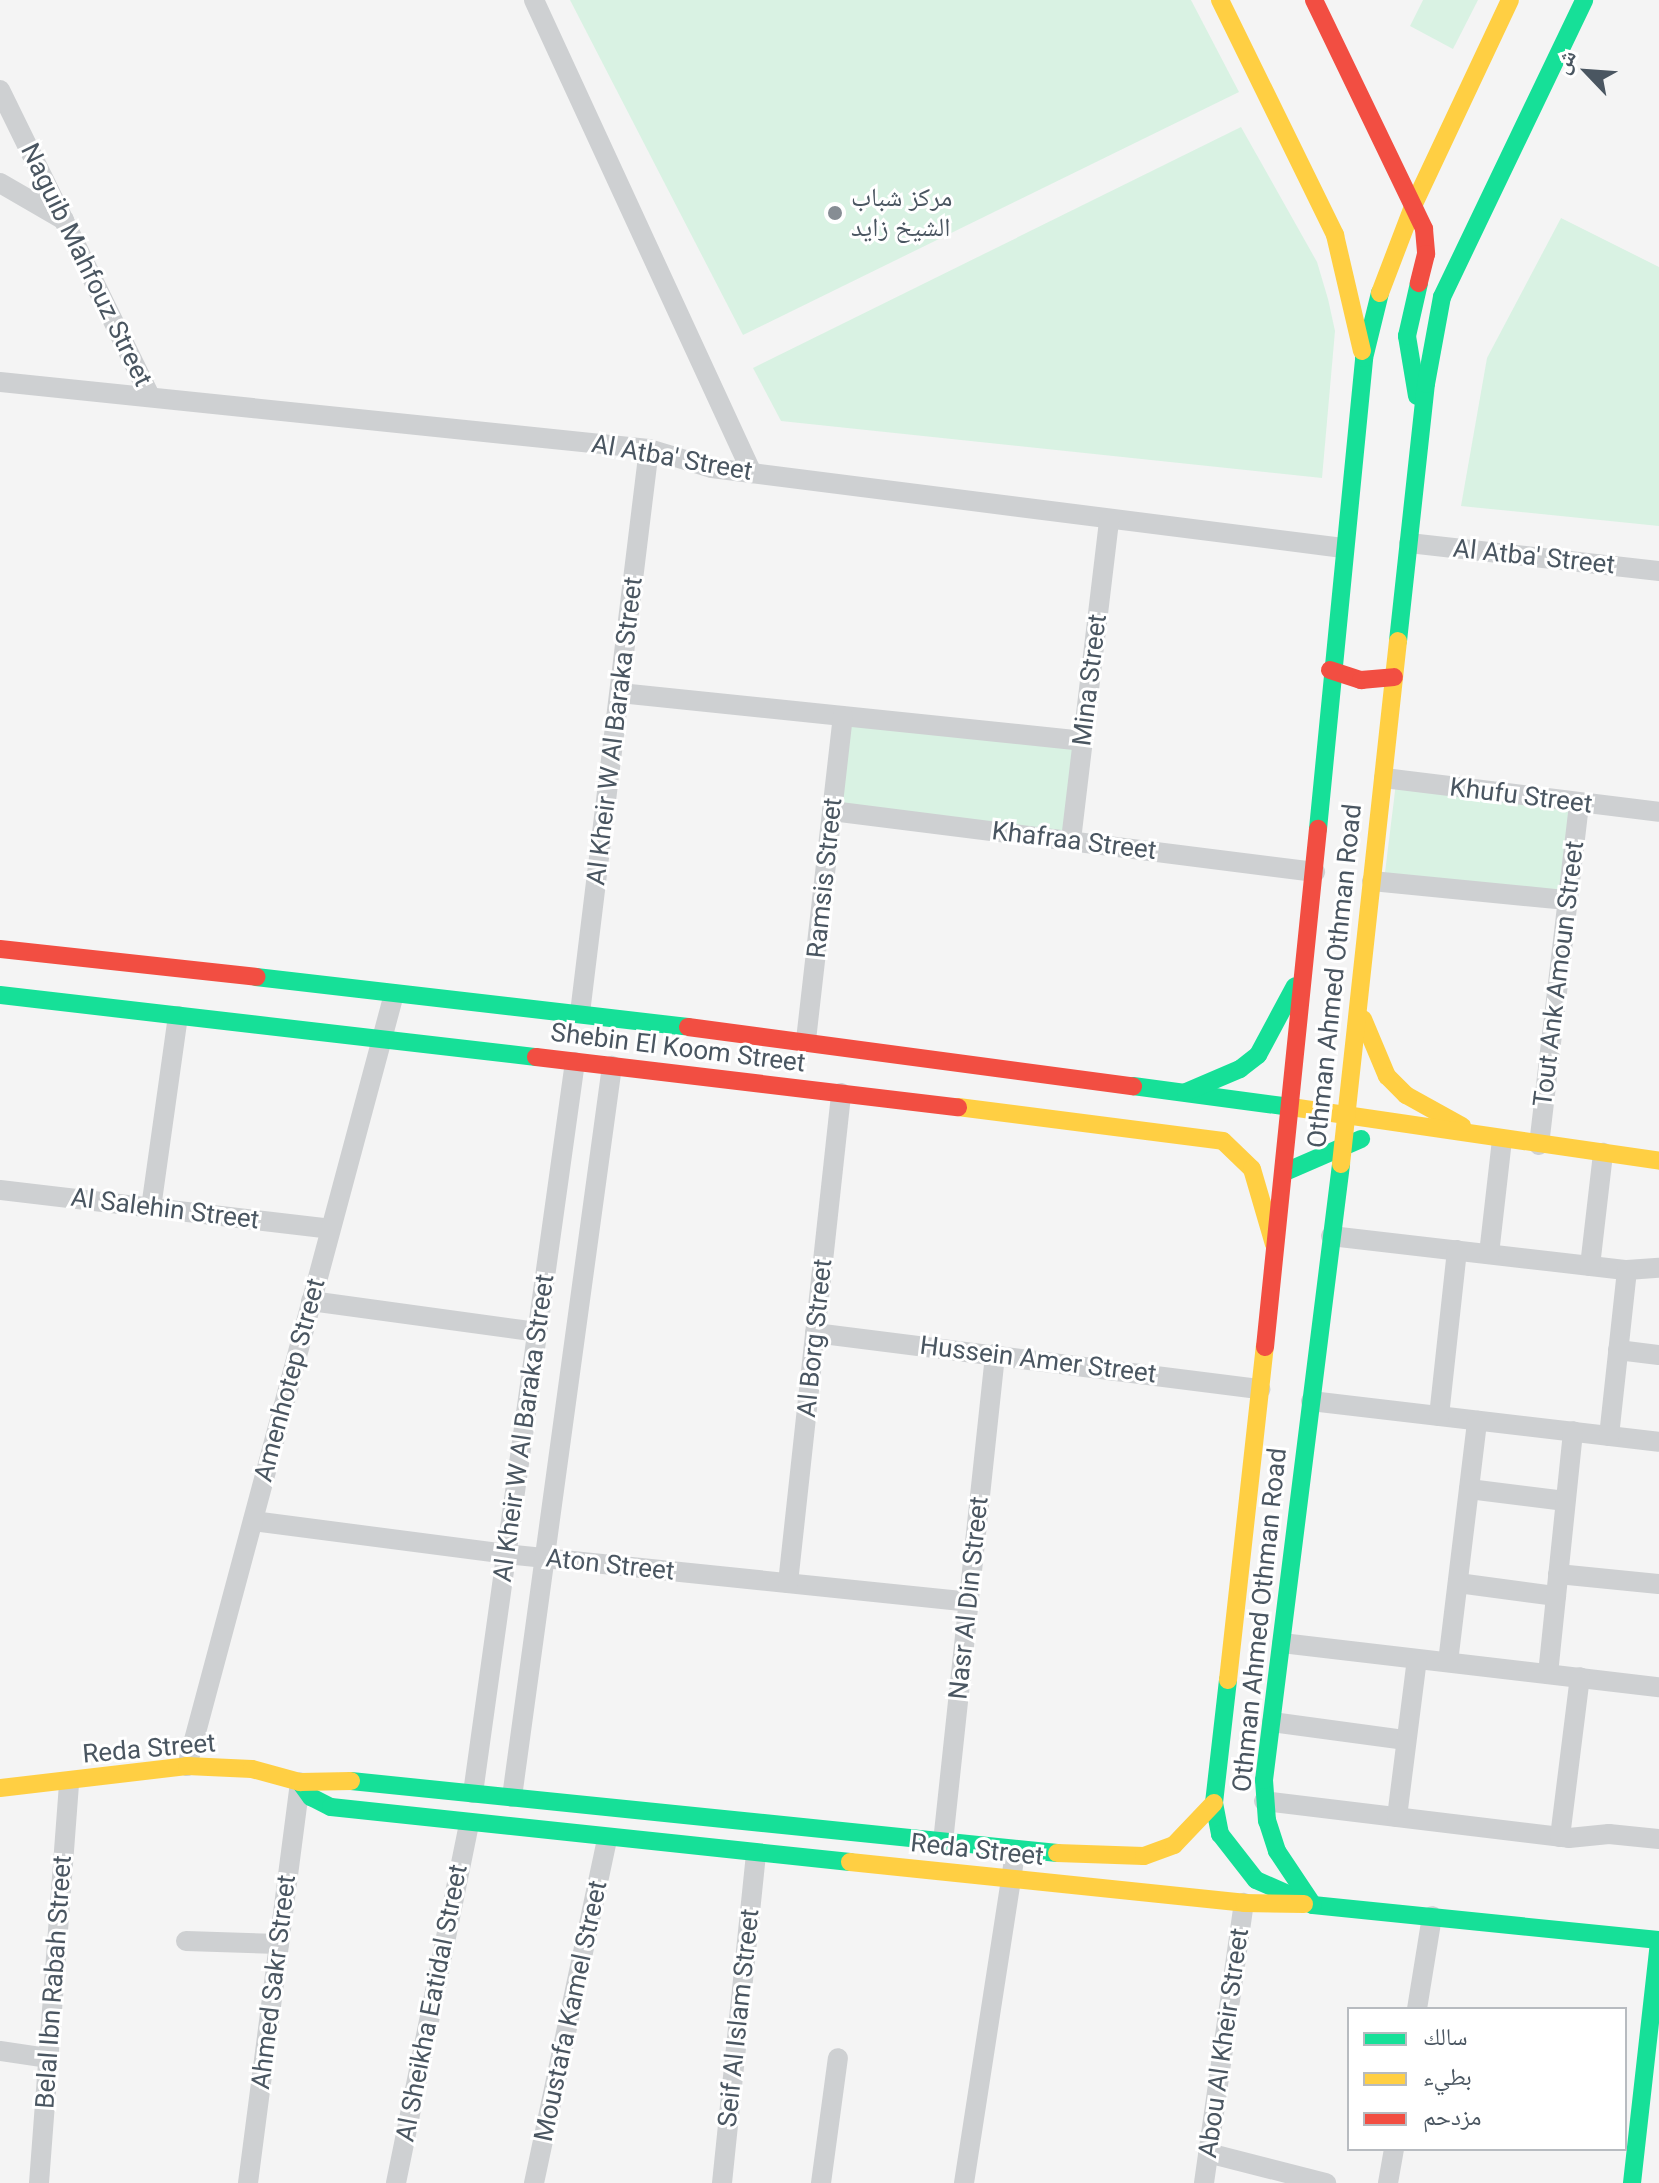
<!DOCTYPE html>
<meta charset="utf-8">
<style>
body{margin:0}
#map{position:relative;width:1659px;height:2183px;overflow:hidden;background:#f4f4f4;font-family:Roboto,"Noto Naskh Arabic",sans-serif}
div>[style]{position:absolute}
.green>*{inset:0;background:#d9f2e3;transform-origin:0 0}
.street>*{height:20px;margin:-10px;padding:0 10px;transform-origin:10px;border-radius:10px;background:#ced0d2}
.fast>*{height:18px;margin:-9px;padding:0 9px;transform-origin:9px;border-radius:9px;background:#16e098}
.slow>*{height:18px;margin:-9px;padding:0 9px;transform-origin:9px;border-radius:9px;background:#ffcf43}
.jam>*{height:18px;margin:-9px;padding:0 9px;transform-origin:9px;border-radius:9px;background:#f24e42}
.dots>*{width:22px;height:22px;translate:-50% -50%;box-sizing:border-box;border:4px solid #fff;border-radius:50%}
span{translate:-50% -50%;white-space:nowrap;text-align:center;line-height:1.15;-webkit-text-stroke:6px #fff;paint-order:stroke}
.poi-label{font-size:26px;color:#4a5661}
.left{translate:0 -50%;text-align:left}
.street-label{font-size:26px;color:#4a5661}
.legend{position:absolute;left:1347px;top:2007px;width:280px;height:144px;box-sizing:border-box;background:#fff;border:2px solid #b7bbc0;margin:0;padding:10px 14px;list-style:none;font-size:24px;color:#4a5661}
.legend li{display:flex;align-items:center;gap:16px;height:40px}
.legend b{width:40px;border:2px solid #b7bbc0}
.north{position:absolute;left:1547px;top:32px;width:80px;height:80px;-webkit-text-stroke:6px #fff;paint-order:stroke;rotate:295deg;font-size:22px;font-weight:700;line-height:32px;text-align:center;color:#4a5661}
.north::after{content:'';display:block;margin:auto;width:28px;height:36px;background:#4a5661;clip-path:polygon(50% 0,100% 100%,50% 72%,0 100%)}
</style>
<div id="map">
<div class="green">
<div style="clip-path:polygon(570px 0,1191px 0,1239px 92px,743px 335px)"></div>
<div style="clip-path:polygon(1423px 0,1478px 0,1453px 49px,1410px 26px)"></div>
<div style="clip-path:polygon(1241px 127px,1317px 262px,1328px 299px,1335px 331px,1322px 478px,781px 421px,753px 368px)"></div>
<div style="clip-path:polygon(1561px 218px,1659px 267px,1659px 526px,1461px 506px,1487px 358px)"></div>
<div style="left:847px;top:720px;width:231px;height:89px;rotate:6deg"></div>
<div style="left:1396px;top:783px;width:181px;height:97px;rotate:7deg"></div>
</div>
<div class="street">
<div style="left:534px;top:0;width:521px;rotate:65.26deg"></div>
<div style="left:0;top:90px;width:341px;rotate:63.9deg"></div>
<div style="left:0;top:183px;width:74px;rotate:30deg"></div>
<div style="left:0;top:382px;width:652px;rotate:5.89deg"></div>
<div style="left:649px;top:449px;width:66px;rotate:16.8deg"></div>
<div style="left:712px;top:468px;width:636px;rotate:7.23deg"></div>
<div style="left:1409px;top:543px;width:252px;rotate:6.4deg"></div>
<div style="left:620px;top:693px;width:464px;rotate:5.9deg"></div>
<div style="left:1384px;top:778px;width:277px;rotate:7deg"></div>
<div style="left:832px;top:811px;width:487px;rotate:7.2deg"></div>
<div style="left:1071px;top:840px;width:322px;rotate:-83.2deg"></div>
<div style="left:1372px;top:881px;width:196px;rotate:5.6deg"></div>
<div style="left:580px;top:1013px;width:568px;rotate:-83.03deg"></div>
<div style="left:806px;top:1040px;width:326px;rotate:-83.5deg"></div>
<div style="left:1539px;top:1145px;width:343px;rotate:-83.3deg"></div>
<div style="left:0;top:1190px;width:332px;rotate:6.7deg"></div>
<div style="left:151px;top:1208px;width:194px;rotate:-82deg"></div>
<div style="left:1331px;top:1236px;width:298px;rotate:6.6deg"></div>
<div style="left:1627px;top:1270px;width:32px;rotate:-4deg"></div>
<div style="left:1489px;top:1254px;width:115px;rotate:-83.5deg"></div>
<div style="left:1590px;top:1266px;width:114px;rotate:-83.4deg"></div>
<div style="left:311px;top:1301px;width:228px;rotate:7.8deg"></div>
<div style="left:815px;top:1333px;width:449px;rotate:7.2deg"></div>
<div style="left:1618px;top:1350px;width:41px;rotate:7deg"></div>
<div style="left:1311px;top:1401px;width:350px;rotate:6.7deg"></div>
<div style="left:1439px;top:1416px;width:167px;rotate:-83.8deg"></div>
<div style="left:1609px;top:1436px;width:167px;rotate:-83.8deg"></div>
<div style="left:1469px;top:1489px;width:97px;rotate:7.1deg"></div>
<div style="left:253px;top:1521px;width:255px;rotate:7.4deg"></div>
<div style="left:506px;top:1554px;width:465px;rotate:5.9deg"></div>
<div style="left:1558px;top:1574px;width:101px;rotate:5.7deg"></div>
<div style="left:788px;top:1583px;width:493px;rotate:-83.8deg"></div>
<div style="left:1458px;top:1583px;width:99px;rotate:7.6deg"></div>
<div style="left:1282px;top:1643px;width:380px;rotate:6.7deg"></div>
<div style="left:1448px;top:1662px;width:243px;rotate:-83.1deg"></div>
<div style="left:1548px;top:1674px;width:244px;rotate:-84.1deg"></div>
<div style="left:1272px;top:1722px;width:135px;rotate:7.7deg"></div>
<div style="left:187px;top:1766px;width:799px;rotate:-74.99deg"></div>
<div style="left:473px;top:1793px;width:738px;rotate:-82.06deg"></div>
<div style="left:512px;top:1797px;width:738px;rotate:-82.21deg"></div>
<div style="left:1264px;top:1801px;width:307px;rotate:6.9deg"></div>
<div style="left:1569px;top:1838px;width:40px;rotate:-5.7deg"></div>
<div style="left:1609px;top:1834px;width:50px;rotate:5.7deg"></div>
<div style="left:1397px;top:1817px;width:159px;rotate:-82.8deg"></div>
<div style="left:1560px;top:1837px;width:161px;rotate:-82.9deg"></div>
<div style="left:943px;top:1842px;width:491px;rotate:-83.9deg"></div>
<div style="left:186px;top:1941px;width:93px;rotate:1.8deg"></div>
<div style="left:1417px;top:2009px;width:94px;rotate:-80.8deg"></div>
<div style="left:0;top:2051px;width:49px;rotate:8.3deg"></div>
<div style="left:1208px;top:2153px;width:122px;rotate:14.3deg"></div>
<div style="left:39px;top:2183px;width:402px;rotate:-85.7deg"></div>
<div style="left:248px;top:2183px;width:404px;rotate:-82.6deg"></div>
<div style="left:396px;top:2183px;width:367px;rotate:-78.5deg"></div>
<div style="left:534px;top:2183px;width:352px;rotate:-78deg"></div>
<div style="left:722px;top:2183px;width:331px;rotate:-84.1deg"></div>
<div style="left:821px;top:2183px;width:126px;rotate:-82.3deg"></div>
<div style="left:964px;top:2183px;width:322px;rotate:-81.2deg"></div>
<div style="left:1204px;top:2183px;width:283px;rotate:-81.9deg"></div>
<div style="left:1388px;top:2183px;width:35px;rotate:-80deg"></div>
</div>
<div class="fast">
<div style="left:1417px;top:396px;width:61px;rotate:-99.5deg"></div>
<div style="left:1407px;top:336px;width:54px;rotate:-77.2deg"></div>
<div style="left:1398px;top:641px;width:259px;rotate:-83.8deg"></div>
<div style="left:1426px;top:384px;width:88px;rotate:-79.6deg"></div>
<div style="left:1442px;top:297px;width:329px;rotate:-64.4deg"></div>
<div style="left:1318px;top:829px;width:473px;rotate:-84.4deg"></div>
<div style="left:1364px;top:358px;width:67px;rotate:-76.2deg"></div>
<div style="left:256px;top:977px;width:435px;rotate:6.6deg"></div>
<div style="left:0;top:995px;width:540px;rotate:6.6deg"></div>
<div style="left:1133px;top:1086px;width:159px;rotate:7.6deg"></div>
<div style="left:1186px;top:1092px;width:59px;rotate:-23.1deg"></div>
<div style="left:1240px;top:1069px;width:23px;rotate:-38deg"></div>
<div style="left:1258px;top:1055px;width:78px;rotate:-61.8deg"></div>
<div style="left:1285px;top:1172px;width:83px;rotate:-23.5deg"></div>
<div style="left:1228px;top:1680px;width:124px;rotate:96.5deg"></div>
<div style="left:1214px;top:1803px;width:32px;rotate:79deg"></div>
<div style="left:1220px;top:1834px;width:58px;rotate:52deg"></div>
<div style="left:1256px;top:1880px;width:62px;rotate:23.7deg"></div>
<div style="left:1313px;top:1905px;width:348px;rotate:5.8deg"></div>
<div style="left:351px;top:1781px;width:710px;rotate:5.82deg"></div>
<div style="left:300px;top:1782px;width:19px;rotate:54deg"></div>
<div style="left:311px;top:1797px;width:22px;rotate:27deg"></div>
<div style="left:331px;top:1807px;width:522px;rotate:6.05deg"></div>
<div style="left:1313px;top:1905px;width:65px;rotate:-123.7deg"></div>
<div style="left:1277px;top:1851px;width:32px;rotate:-108deg"></div>
<div style="left:1267px;top:1821px;width:41px;rotate:-94.2deg"></div>
<div style="left:1264px;top:1780px;width:621px;rotate:-82.87deg"></div>
<div style="left:1632px;top:2183px;width:243px;rotate:-83.6deg"></div>
</div>
<div class="slow">
<div style="left:1220px;top:0;width:262px;rotate:63.9deg"></div>
<div style="left:1335px;top:235px;width:119px;rotate:76.9deg"></div>
<div style="left:1380px;top:293px;width:95px;rotate:-69.1deg"></div>
<div style="left:1414px;top:204px;width:225px;rotate:-64.8deg"></div>
<div style="left:1363px;top:1019px;width:62px;rotate:67.2deg"></div>
<div style="left:1387px;top:1076px;width:27px;rotate:45deg"></div>
<div style="left:1406px;top:1095px;width:64px;rotate:29deg"></div>
<div style="left:958px;top:1107px;width:267px;rotate:7.3deg"></div>
<div style="left:1223px;top:1141px;width:40px;rotate:44deg"></div>
<div style="left:1252px;top:1169px;width:78px;rotate:73.7deg"></div>
<div style="left:1291px;top:1107px;width:372px;rotate:8.3deg"></div>
<div style="left:1341px;top:1164px;width:526px;rotate:-83.78deg"></div>
<div style="left:1228px;top:1680px;width:335px;rotate:-83.7deg"></div>
<div style="left:0;top:1788px;width:188px;rotate:-6.7deg"></div>
<div style="left:187px;top:1766px;width:65px;rotate:2.6deg"></div>
<div style="left:252px;top:1769px;width:50px;rotate:15.2deg"></div>
<div style="left:300px;top:1782px;width:51px;rotate:-1.1deg"></div>
<div style="left:1057px;top:1853px;width:87px;rotate:2deg"></div>
<div style="left:1144px;top:1856px;width:32px;rotate:-20deg"></div>
<div style="left:1174px;top:1845px;width:58px;rotate:-46.4deg"></div>
<div style="left:850px;top:1862px;width:396px;rotate:5.9deg"></div>
<div style="left:1244px;top:1903px;width:60px;rotate:1deg"></div>
</div>
<div class="jam">
<div style="left:1314px;top:0;width:254px;rotate:64.3deg"></div>
<div style="left:1424px;top:229px;width:25px;rotate:85deg"></div>
<div style="left:1426px;top:254px;width:30px;rotate:104deg"></div>
<div style="left:1330px;top:670px;width:33px;rotate:18deg"></div>
<div style="left:1361px;top:680px;width:33px;rotate:-5deg"></div>
<div style="left:0;top:949px;width:258px;rotate:6.2deg"></div>
<div style="left:688px;top:1027px;width:449px;rotate:7.6deg"></div>
<div style="left:536px;top:1057px;width:425px;rotate:6.8deg"></div>
<div style="left:1265px;top:1347px;width:521px;rotate:-84.16deg"></div>
</div>
<div class="dots">
<div style="left:835px;top:213px;background:#868d94"></div>
</div>
<div class="poi-label">
<span class="left" style="left:851px;top:213px">مركز شباب<br>الشيخ زايد</span>
</div>
<div class="street-label">
<span style="left:86px;top:265px;rotate:64deg">Naguib Mahfouz Street</span>
<span style="left:672px;top:458px;rotate:10deg">Al Atba' Street</span>
<span style="left:1534px;top:557px;rotate:6deg">Al Atba' Street</span>
<span style="left:1090px;top:680px;rotate:-83deg">Mina Street</span>
<span style="left:615px;top:731px;rotate:-83deg">Al Kheir W Al Baraka Street</span>
<span style="left:1521px;top:796px;rotate:7deg">Khufu Street</span>
<span style="left:1074px;top:841px;rotate:7deg">Khafraa Street</span>
<span style="left:825px;top:878px;rotate:-84deg">Ramsis Street</span>
<span style="left:1559px;top:974px;rotate:-83deg">Tout Ank Amoun Street</span>
<span style="left:1335px;top:976px;rotate:-84deg">Othman Ahmed Othman Road</span>
<span style="left:678px;top:1048px;rotate:7deg">Shebin El Koom Street</span>
<span style="left:165px;top:1209px;rotate:7deg">Al Salehin Street</span>
<span style="left:815px;top:1338px;rotate:-84deg">Al Borg Street</span>
<span style="left:1038px;top:1360px;rotate:7deg">Hussein Amer Street</span>
<span style="left:290px;top:1380px;rotate:-75deg">Amenhotep Street</span>
<span style="left:524px;top:1428px;rotate:-82deg">Al Kheir W Al Baraka Street</span>
<span style="left:610px;top:1565px;rotate:6deg">Aton Street</span>
<span style="left:969px;top:1598px;rotate:-84deg">Nasr Al Din Street</span>
<span style="left:1260px;top:1620px;rotate:-84deg">Othman Ahmed Othman Road</span>
<span style="left:149px;top:1749px;rotate:-5deg">Reda Street</span>
<span style="left:977px;top:1850px;rotate:6deg">Reda Street</span>
<span style="left:54px;top:1982px;rotate:-86deg">Belal Ibn Rabah Street</span>
<span style="left:274px;top:1982px;rotate:-83deg">Ahmed Sakr Street</span>
<span style="left:432px;top:2003px;rotate:-79deg">Al Sheikha Eatidal Street</span>
<span style="left:571px;top:2011px;rotate:-78deg">Moustafa Kamel Street</span>
<span style="left:739px;top:2018px;rotate:-84deg">Seif Al Islam Street</span>
<span style="left:1224px;top:2043px;rotate:-82deg">Abou Al Kheir Street</span>
</div>
<ul class="legend">
<li><b style="height:10px;background:#16e098"></b>سالك</li>
<li><b style="height:10px;background:#ffcf43"></b>بطيء</li>
<li><b style="height:10px;background:#f24e42"></b>مزدحم</li>
</ul>
<div class="north">ش</div>
</div>
